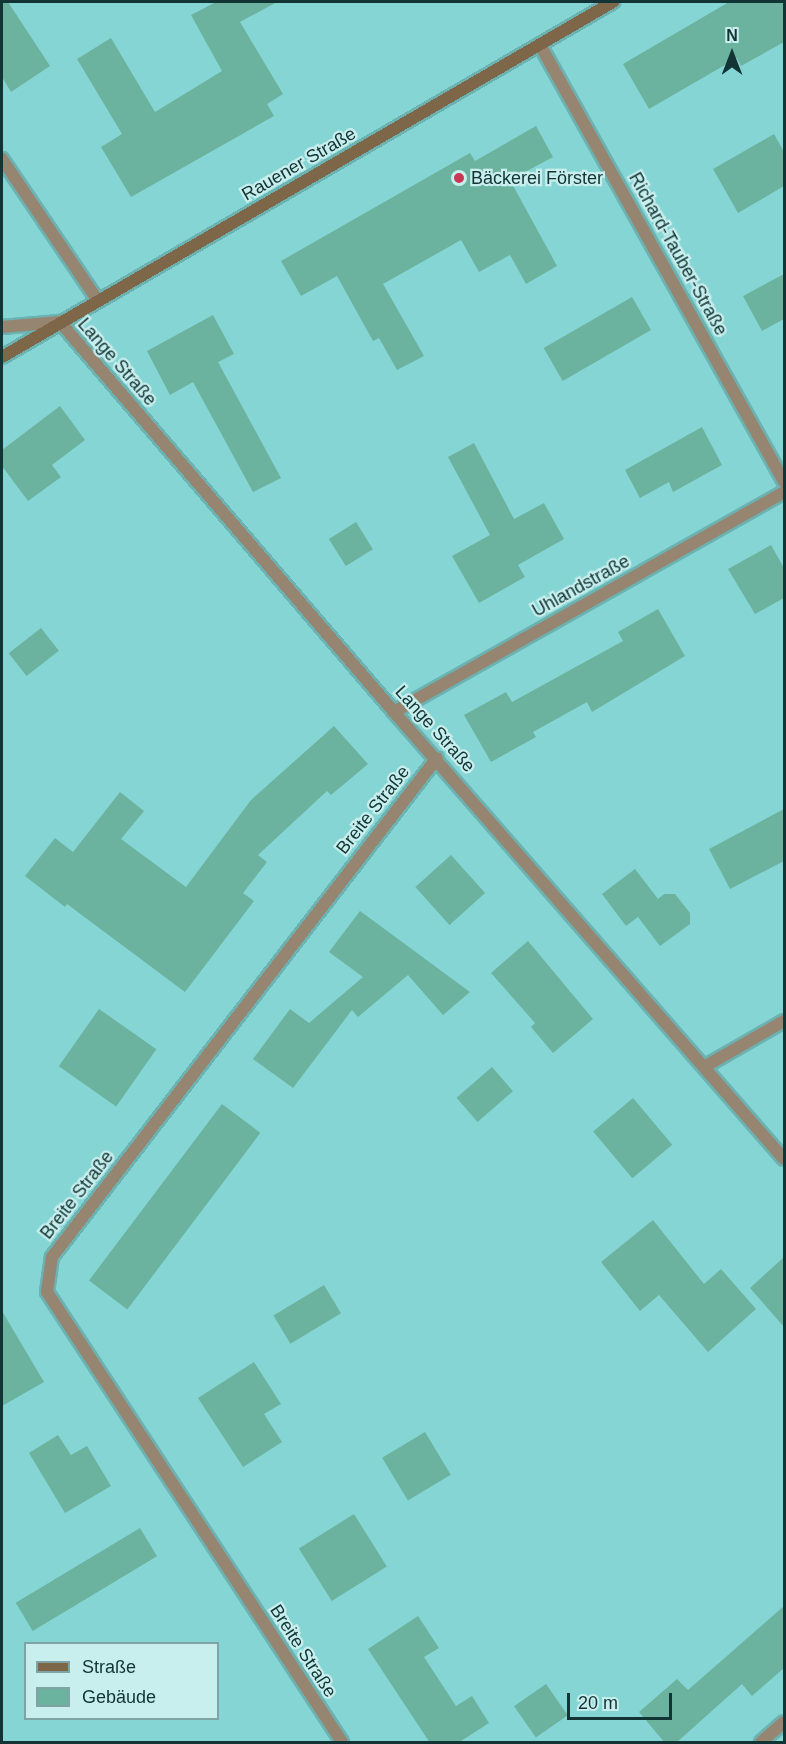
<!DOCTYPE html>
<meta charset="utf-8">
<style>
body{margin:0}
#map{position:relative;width:786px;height:1744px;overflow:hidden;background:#85d5d4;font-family:Helvetica,sans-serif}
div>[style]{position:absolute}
.building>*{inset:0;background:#6bb39f;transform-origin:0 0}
.roads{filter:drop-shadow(2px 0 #6cb2b1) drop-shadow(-2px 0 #6cb2b1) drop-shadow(0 2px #6cb2b1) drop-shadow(0 -2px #6cb2b1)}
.minor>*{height:12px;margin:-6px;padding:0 6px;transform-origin:6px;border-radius:6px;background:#958571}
.secondary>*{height:12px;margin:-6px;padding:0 6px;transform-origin:6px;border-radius:6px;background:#7d6748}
.dots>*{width:16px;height:16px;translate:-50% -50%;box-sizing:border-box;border:3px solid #c8eeed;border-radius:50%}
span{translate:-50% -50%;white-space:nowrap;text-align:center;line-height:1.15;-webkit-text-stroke:4.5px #c8eeed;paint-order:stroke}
.street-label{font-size:18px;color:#123434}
.poi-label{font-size:18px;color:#123434}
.left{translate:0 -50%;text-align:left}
.frame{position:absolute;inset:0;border:3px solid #123434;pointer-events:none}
.legend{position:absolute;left:24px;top:1642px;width:195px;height:78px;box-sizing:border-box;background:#c8eeed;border:2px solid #7fa4a3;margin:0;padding:8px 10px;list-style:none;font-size:18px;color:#123434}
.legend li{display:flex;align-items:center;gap:12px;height:30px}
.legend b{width:30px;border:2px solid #7fa4a3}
.north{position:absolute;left:702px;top:24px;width:60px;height:60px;-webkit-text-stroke:4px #c8eeed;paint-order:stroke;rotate:0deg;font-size:16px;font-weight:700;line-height:24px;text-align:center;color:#123434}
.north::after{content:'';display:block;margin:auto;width:21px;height:27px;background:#123434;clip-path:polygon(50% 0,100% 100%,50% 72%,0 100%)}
.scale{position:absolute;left:567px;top:1693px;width:105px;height:27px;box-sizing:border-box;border:3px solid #123434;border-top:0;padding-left:8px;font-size:18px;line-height:21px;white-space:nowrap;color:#123434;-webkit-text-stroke:4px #c8eeed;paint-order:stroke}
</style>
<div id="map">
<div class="building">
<div style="clip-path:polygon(2px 2px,8px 2px,50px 66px,11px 92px,2px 77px)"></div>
<div style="clip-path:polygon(216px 2px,277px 2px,240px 22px,283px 94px,267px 104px,274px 116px,131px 197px,101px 147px,122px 134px,77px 59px,111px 38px,155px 112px,222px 71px,191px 15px)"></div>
<div style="clip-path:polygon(729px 2px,784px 2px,784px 42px,741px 66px,737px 58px,649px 109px,623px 64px)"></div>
<div style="clip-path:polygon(536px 126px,553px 157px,510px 180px,557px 266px,526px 284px,510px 255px,479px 272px,461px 240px,383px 284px,424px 356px,397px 370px,379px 338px,373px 341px,337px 276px,301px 296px,281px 261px,470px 153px,475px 161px)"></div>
<div style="clip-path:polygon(774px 134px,784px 152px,784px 186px,738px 213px,713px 169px)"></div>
<div style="clip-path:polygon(784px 274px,784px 319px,762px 331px,743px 296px)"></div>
<div style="left:632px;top:297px;width:38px;height:102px;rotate:60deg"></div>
<div style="clip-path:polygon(213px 315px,234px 354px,218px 362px,281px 478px,253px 492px,193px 382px,170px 395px,147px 351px)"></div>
<div style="clip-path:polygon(60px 406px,85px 440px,52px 465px,61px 477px,28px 501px,2px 466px,2px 450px)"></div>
<div style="clip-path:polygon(702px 427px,722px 465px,673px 492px,669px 482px,640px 498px,625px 470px)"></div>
<div style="clip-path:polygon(474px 443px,514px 519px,544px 503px,564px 539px,518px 565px,525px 577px,479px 603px,452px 556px,490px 535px,448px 457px)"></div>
<div style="left:356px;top:522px;width:32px;height:32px;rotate:58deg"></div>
<div style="clip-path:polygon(771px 545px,784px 568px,784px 598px,755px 614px,728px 569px)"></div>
<div style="clip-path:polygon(658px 609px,685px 656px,592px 712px,587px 702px,533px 732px,536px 737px,491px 762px,464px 715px,506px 692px,512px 702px,623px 641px,618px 632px)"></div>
<div style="left:41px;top:628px;width:29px;height:41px;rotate:52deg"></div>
<div style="clip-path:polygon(334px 726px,368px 764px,331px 795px,327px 791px,258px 855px,267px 862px,243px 893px,254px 901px,185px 992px,67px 904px,65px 907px,25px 876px,55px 838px,73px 852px,120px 792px,144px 811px,121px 839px,186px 887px,251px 800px)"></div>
<div style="clip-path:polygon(784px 809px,784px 861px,730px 889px,709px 849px)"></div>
<div style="left:451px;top:855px;width:51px;height:48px;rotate:48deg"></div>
<div style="clip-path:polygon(635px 869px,658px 899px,664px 894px,675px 894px,690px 913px,690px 924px,660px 946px,638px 917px,626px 926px,602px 894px)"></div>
<div style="clip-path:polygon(360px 911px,470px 992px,443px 1015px,408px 975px,358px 1017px,352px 1010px,293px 1088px,253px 1059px,290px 1009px,309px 1023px,363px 977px,329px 952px)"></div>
<div style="clip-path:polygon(528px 941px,593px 1019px,553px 1053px,531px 1027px,535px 1023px,491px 973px)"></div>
<div style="left:99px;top:1009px;width:70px;height:70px;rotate:35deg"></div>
<div style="left:492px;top:1067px;width:32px;height:47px;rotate:49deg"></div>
<div style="left:633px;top:1098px;width:61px;height:52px;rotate:50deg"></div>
<div style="left:222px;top:1104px;width:48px;height:221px;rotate:37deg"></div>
<div style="clip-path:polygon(653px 1220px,704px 1284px,721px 1269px,756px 1309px,708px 1352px,659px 1295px,640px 1311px,601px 1262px)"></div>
<div style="clip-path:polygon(784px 1257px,784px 1327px,750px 1288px)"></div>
<div style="left:324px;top:1285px;width:33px;height:59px;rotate:59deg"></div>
<div style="clip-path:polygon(2px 1311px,44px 1382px,2px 1406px)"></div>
<div style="clip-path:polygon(254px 1362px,281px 1404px,264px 1414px,282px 1442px,243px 1467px,198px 1398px)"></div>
<div style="left:425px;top:1432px;width:50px;height:50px;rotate:59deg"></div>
<div style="clip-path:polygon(58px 1435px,71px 1455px,87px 1446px,111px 1486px,65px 1513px,29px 1453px)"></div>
<div style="left:354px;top:1514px;width:62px;height:65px;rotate:58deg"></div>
<div style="left:140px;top:1528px;width:33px;height:145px;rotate:59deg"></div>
<div style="clip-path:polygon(784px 1606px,784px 1668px,752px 1696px,742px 1684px,676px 1743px,665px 1743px,639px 1712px,677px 1679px,688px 1690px)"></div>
<div style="clip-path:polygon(418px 1616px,439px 1648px,424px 1657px,456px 1706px,472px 1696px,489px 1723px,458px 1743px,430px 1743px,368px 1649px)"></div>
<div style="left:546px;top:1684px;width:38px;height:39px;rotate:55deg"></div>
</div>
<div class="roads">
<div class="minor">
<div style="left:540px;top:45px;width:500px;rotate:60.8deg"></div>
<div style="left:2px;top:159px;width:171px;rotate:55.9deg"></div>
<div style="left:2px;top:327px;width:58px;rotate:-4.9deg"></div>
<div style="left:60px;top:322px;width:513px;rotate:49.42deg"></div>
<div style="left:394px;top:712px;width:593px;rotate:48.9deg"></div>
<div style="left:394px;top:712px;width:448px;rotate:-29.4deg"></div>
<div style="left:704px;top:1067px;width:92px;rotate:-29.9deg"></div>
<div style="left:342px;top:1742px;width:538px;rotate:-123.25deg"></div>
<div style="left:47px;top:1292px;width:35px;rotate:-82deg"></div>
<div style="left:52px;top:1257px;width:630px;rotate:-52.35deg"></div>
<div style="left:761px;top:1742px;width:30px;rotate:-41deg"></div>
</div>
<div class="secondary">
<div style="left:2px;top:357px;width:707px;rotate:-30.16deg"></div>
</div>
</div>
<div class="dots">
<div style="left:459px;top:178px;background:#c83854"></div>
</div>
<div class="street-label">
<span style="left:299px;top:164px;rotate:-30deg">Rauener Straße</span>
<span style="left:678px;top:254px;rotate:61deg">Richard-Tauber-Straße</span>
<span style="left:117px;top:362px;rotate:49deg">Lange Straße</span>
<span style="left:581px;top:586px;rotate:-29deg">Uhlandstraße</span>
<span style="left:435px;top:729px;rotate:48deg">Lange Straße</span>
<span style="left:373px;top:810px;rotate:-52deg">Breite Straße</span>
<span style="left:77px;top:1195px;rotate:-52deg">Breite Straße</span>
<span style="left:303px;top:1651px;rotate:57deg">Breite Straße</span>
</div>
<div class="poi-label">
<span class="left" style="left:471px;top:178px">Bäckerei Förster</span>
</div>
<div class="frame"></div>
<ul class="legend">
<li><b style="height:8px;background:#7d6748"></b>Straße</li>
<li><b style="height:16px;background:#6bb39f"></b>Gebäude</li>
</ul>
<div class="north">N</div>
<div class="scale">20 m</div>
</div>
